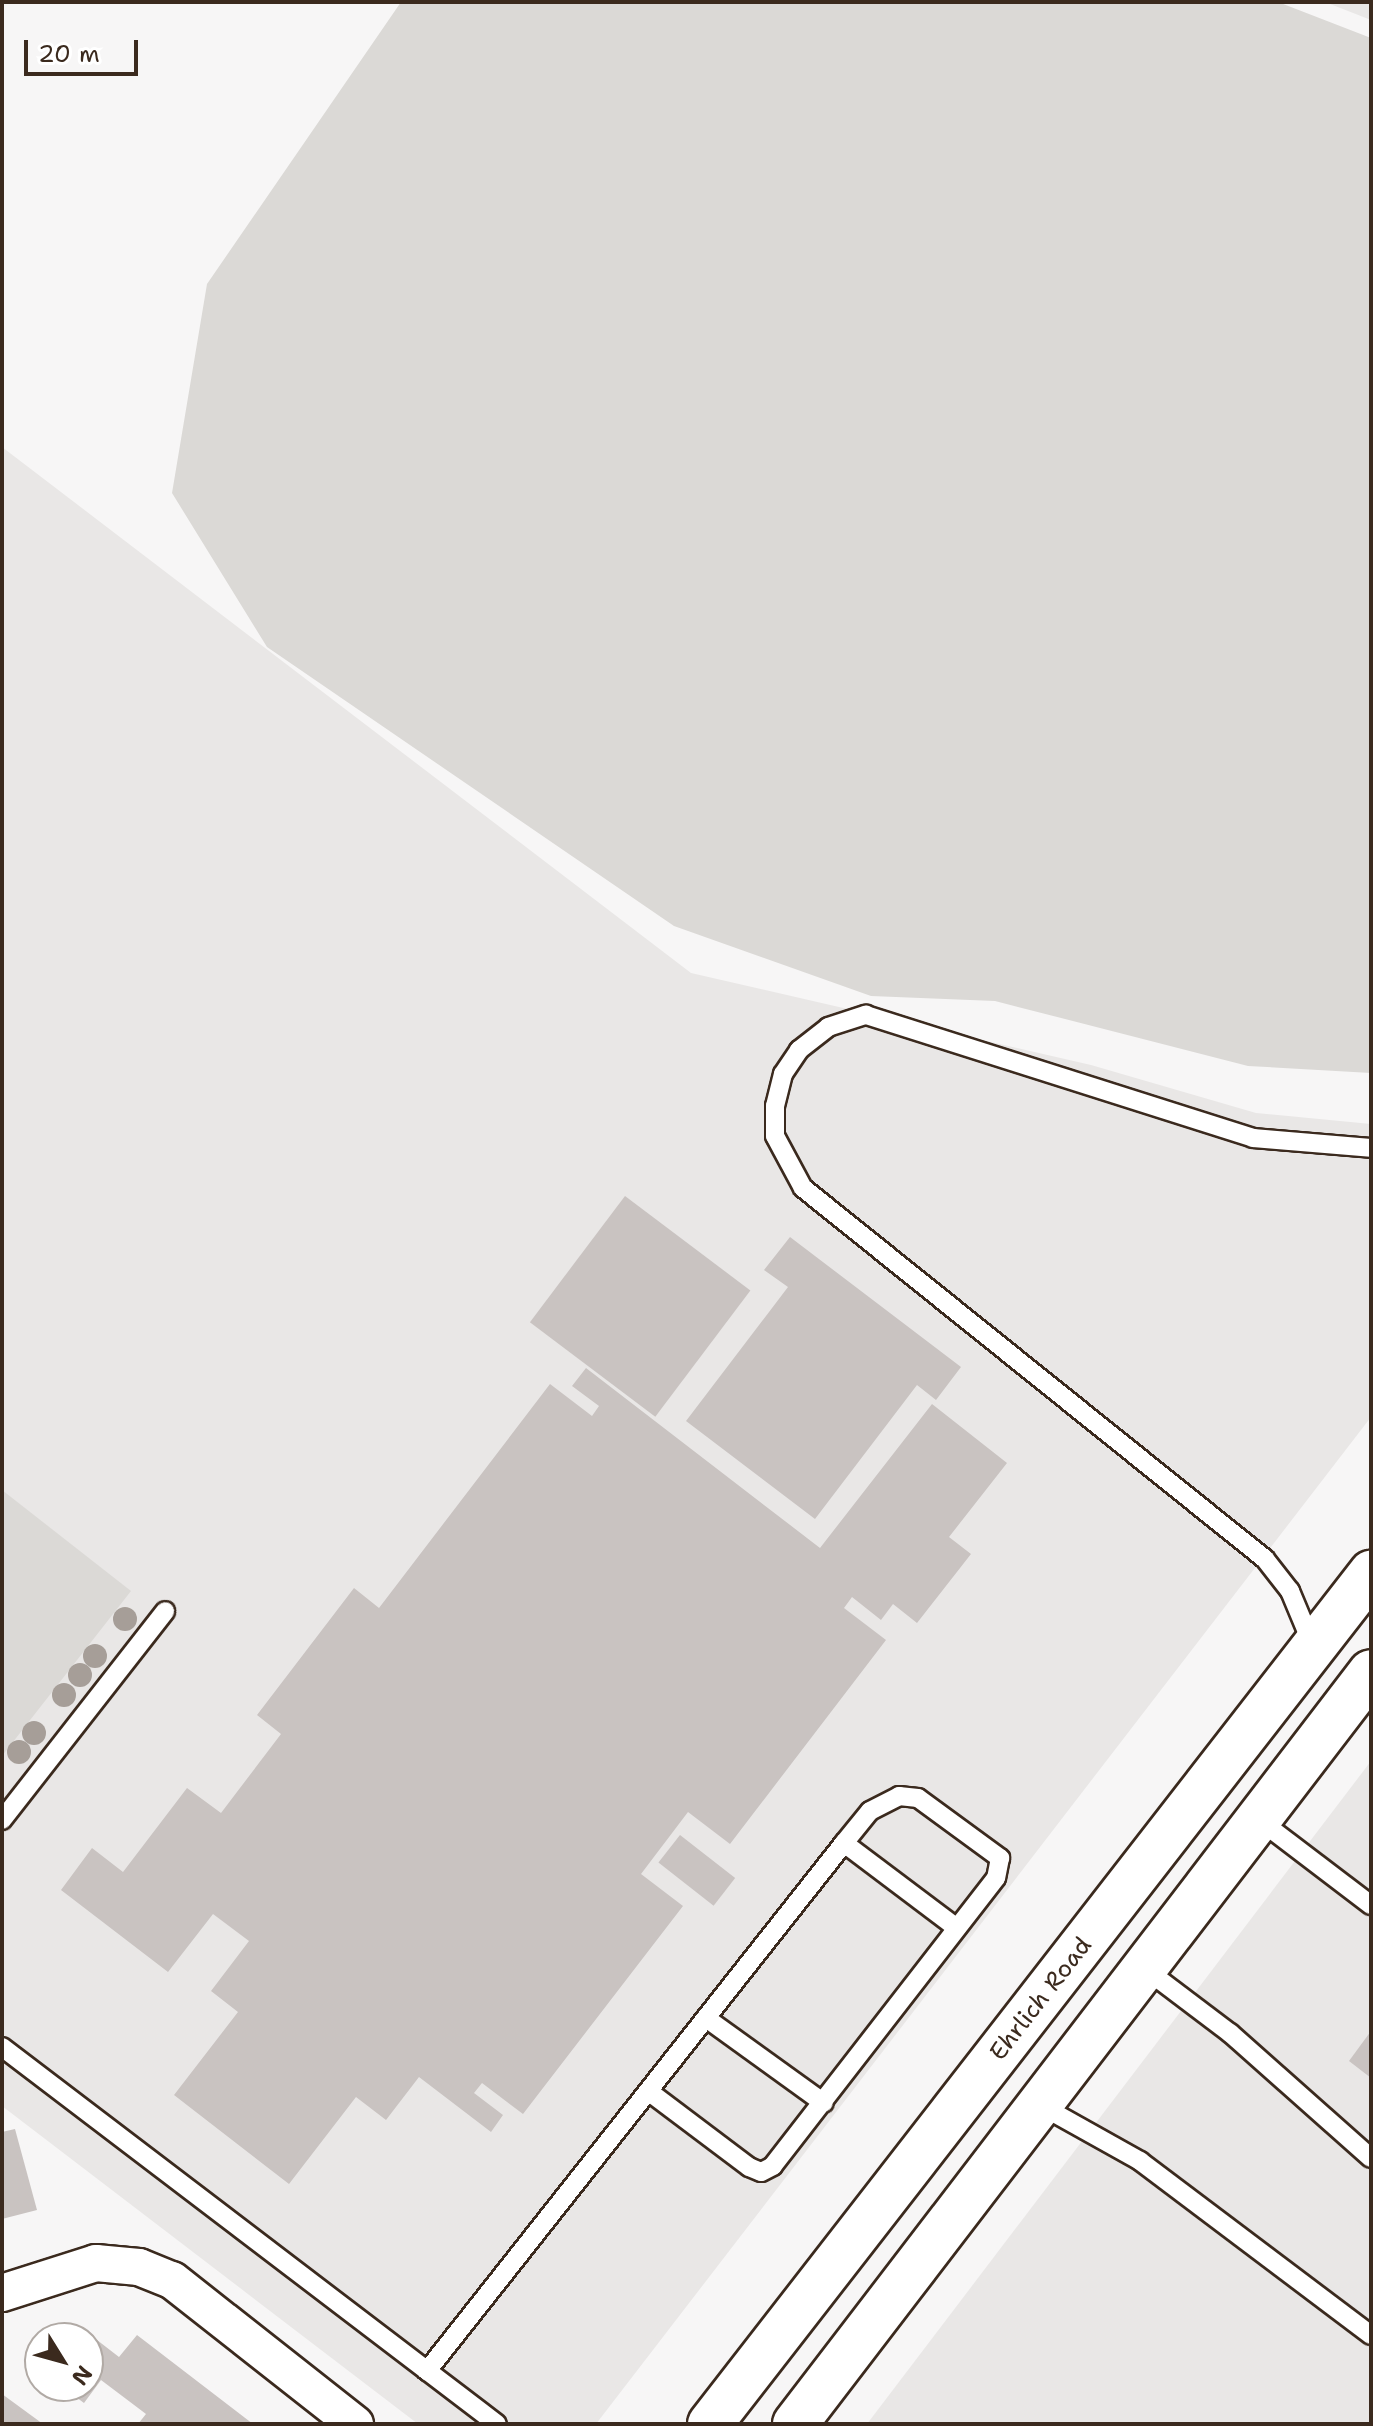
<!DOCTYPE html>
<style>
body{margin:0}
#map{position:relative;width:1373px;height:2426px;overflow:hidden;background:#f7f6f6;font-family:"Shantell Sans",sans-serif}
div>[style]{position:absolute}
.built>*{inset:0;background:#e9e7e6}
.green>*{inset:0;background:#dbd9d6}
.building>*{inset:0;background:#c9c3c1;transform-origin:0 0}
.roads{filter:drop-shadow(2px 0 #3b2a1e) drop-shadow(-2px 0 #3b2a1e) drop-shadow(0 2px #3b2a1e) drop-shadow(0 -2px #3b2a1e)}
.lane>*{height:18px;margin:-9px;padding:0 9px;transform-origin:9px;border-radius:9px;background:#fff}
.street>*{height:36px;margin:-18px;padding:0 18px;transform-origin:18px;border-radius:18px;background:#fff}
.secondary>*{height:44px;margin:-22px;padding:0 22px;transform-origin:22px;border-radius:22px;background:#fff}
.trees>*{width:24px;height:24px;margin:-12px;border-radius:50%;background:#a69e98}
span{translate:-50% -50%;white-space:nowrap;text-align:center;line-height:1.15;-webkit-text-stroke:8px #fff;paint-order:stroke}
.street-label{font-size:24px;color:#3b2a1e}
.frame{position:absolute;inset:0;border:4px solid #3b2a1e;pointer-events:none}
.north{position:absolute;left:24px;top:2322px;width:80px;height:80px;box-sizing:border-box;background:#fff;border:2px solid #b1aaa5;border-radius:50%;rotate:127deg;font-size:22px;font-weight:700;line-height:32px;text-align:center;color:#3b2a1e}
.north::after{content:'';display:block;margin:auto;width:28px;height:36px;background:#3b2a1e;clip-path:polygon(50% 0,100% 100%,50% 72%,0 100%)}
.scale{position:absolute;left:24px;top:40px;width:114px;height:36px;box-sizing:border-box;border:4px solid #3b2a1e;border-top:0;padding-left:10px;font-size:24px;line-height:28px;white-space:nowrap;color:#3b2a1e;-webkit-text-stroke:6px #fff;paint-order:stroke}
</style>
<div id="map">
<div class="built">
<div style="clip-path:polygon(1325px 2px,1371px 2px,1371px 20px)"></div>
<div style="clip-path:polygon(2px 447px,691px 973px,1091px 1065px,1256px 1113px,1371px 1124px,1371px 1417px,596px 2424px,418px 2424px,2px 2106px)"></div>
<div style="clip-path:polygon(1371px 1761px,1371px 2424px,867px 2424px)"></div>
</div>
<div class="green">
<div style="clip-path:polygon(401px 2px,1278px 2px,1371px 38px,1371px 1073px,1248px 1066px,995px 1001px,871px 996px,674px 926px,267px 647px,172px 493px,207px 284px)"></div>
<div style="clip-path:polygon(2px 1490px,131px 1591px,2px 1756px)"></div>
</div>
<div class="building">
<div style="left:625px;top:1196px;width:157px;height:158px;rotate:37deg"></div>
<div style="clip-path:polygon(790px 1237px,961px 1367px,936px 1400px,917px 1385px,815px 1519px,686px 1421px,788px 1287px,764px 1270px)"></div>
<div style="clip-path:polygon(586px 1368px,820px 1548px,932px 1404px,1007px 1463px,949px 1537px,971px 1554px,917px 1623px,893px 1604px,881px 1620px,852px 1597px,844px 1608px,886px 1640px,730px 1844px,688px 1812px,641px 1874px,683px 1906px,523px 2114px,482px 2083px,474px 2093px,503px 2115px,491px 2132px,419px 2077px,386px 2120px,356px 2097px,289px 2184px,174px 2095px,238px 2012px,211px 1991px,249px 1941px,213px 1914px,168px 1972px,61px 1890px,92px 1848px,123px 1872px,187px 1788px,221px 1813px,281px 1734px,257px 1715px,354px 1588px,379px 1608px,550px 1384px,592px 1416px,599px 1406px,572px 1386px)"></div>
<div style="left:680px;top:1835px;width:70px;height:35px;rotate:38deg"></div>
<div style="clip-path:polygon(1371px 2031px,1371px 2078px,1349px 2061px)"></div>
<div style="clip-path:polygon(15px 2129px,37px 2210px,2px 2219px,2px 2132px)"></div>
<div style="clip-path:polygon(137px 2335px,253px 2424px,138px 2424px,146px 2414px,101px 2380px,84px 2403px,61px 2386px,88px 2386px,88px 2352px,97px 2340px,119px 2357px)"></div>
<div style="clip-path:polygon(2px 2394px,43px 2424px,2px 2424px)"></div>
</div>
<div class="roads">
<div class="lane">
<div style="left:1313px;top:1646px;width:60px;rotate:-112.7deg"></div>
<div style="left:1290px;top:1591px;width:41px;rotate:-128deg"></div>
<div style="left:1265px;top:1559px;width:593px;rotate:-141.23deg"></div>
<div style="left:803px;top:1188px;width:59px;rotate:-118.3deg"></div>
<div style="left:775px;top:1136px;width:30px;rotate:-90deg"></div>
<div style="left:775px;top:1106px;width:33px;rotate:-76deg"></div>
<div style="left:783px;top:1074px;width:29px;rotate:-56deg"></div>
<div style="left:799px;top:1050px;width:37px;rotate:-38deg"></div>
<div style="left:828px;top:1027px;width:40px;rotate:-18deg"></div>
<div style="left:866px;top:1015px;width:406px;rotate:17.6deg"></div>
<div style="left:1253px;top:1138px;width:118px;rotate:4.8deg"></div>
<div style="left:1258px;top:1819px;width:142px;rotate:37.3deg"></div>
<div style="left:2px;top:1820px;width:265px;rotate:-52deg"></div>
<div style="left:844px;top:1843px;width:141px;rotate:37deg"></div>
<div style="left:1144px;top:1968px;width:108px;rotate:37.1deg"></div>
<div style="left:1230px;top:2033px;width:188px;rotate:41.6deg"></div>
<div style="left:706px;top:2018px;width:145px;rotate:35.8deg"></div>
<div style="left:2px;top:2047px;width:622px;rotate:37.29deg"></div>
<div style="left:1040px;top:2105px;width:115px;rotate:29.2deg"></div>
<div style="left:1140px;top:2161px;width:289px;rotate:37deg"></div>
<div style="left:427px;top:2371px;width:673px;rotate:-51.7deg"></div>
<div style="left:844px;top:1843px;width:41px;rotate:-50.9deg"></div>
<div style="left:870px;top:1811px;width:33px;rotate:-27deg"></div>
<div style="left:899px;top:1796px;width:19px;rotate:6deg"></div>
<div style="left:918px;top:1798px;width:102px;rotate:36.2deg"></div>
<div style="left:1000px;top:1858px;width:20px;rotate:101deg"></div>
<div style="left:996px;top:1878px;width:364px;rotate:127.8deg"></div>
<div style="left:773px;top:2166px;width:13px;rotate:153deg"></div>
<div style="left:761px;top:2172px;width:13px;rotate:-157deg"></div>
<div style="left:749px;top:2167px;width:126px;rotate:-143deg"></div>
</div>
<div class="street">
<div style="left:2px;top:2293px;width:99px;rotate:-17.7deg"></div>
<div style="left:96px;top:2263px;width:43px;rotate:5.3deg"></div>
<div style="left:139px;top:2267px;width:35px;rotate:22deg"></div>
<div style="left:172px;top:2280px;width:233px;rotate:38.2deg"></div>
</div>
<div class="secondary">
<div style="left:710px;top:2424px;width:1078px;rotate:-52.16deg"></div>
<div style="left:795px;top:2424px;width:947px;rotate:-52.55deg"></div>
</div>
</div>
<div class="trees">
<div style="left:125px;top:1619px"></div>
<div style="left:95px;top:1656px"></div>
<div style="left:80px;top:1675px"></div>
<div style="left:64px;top:1695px"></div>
<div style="left:34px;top:1733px"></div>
<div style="left:19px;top:1752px"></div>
</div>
<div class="street-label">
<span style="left:1041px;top:1999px;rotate:-52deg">Ehrlich Road</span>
</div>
<div class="frame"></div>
<div class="north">N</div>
<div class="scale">20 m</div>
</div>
